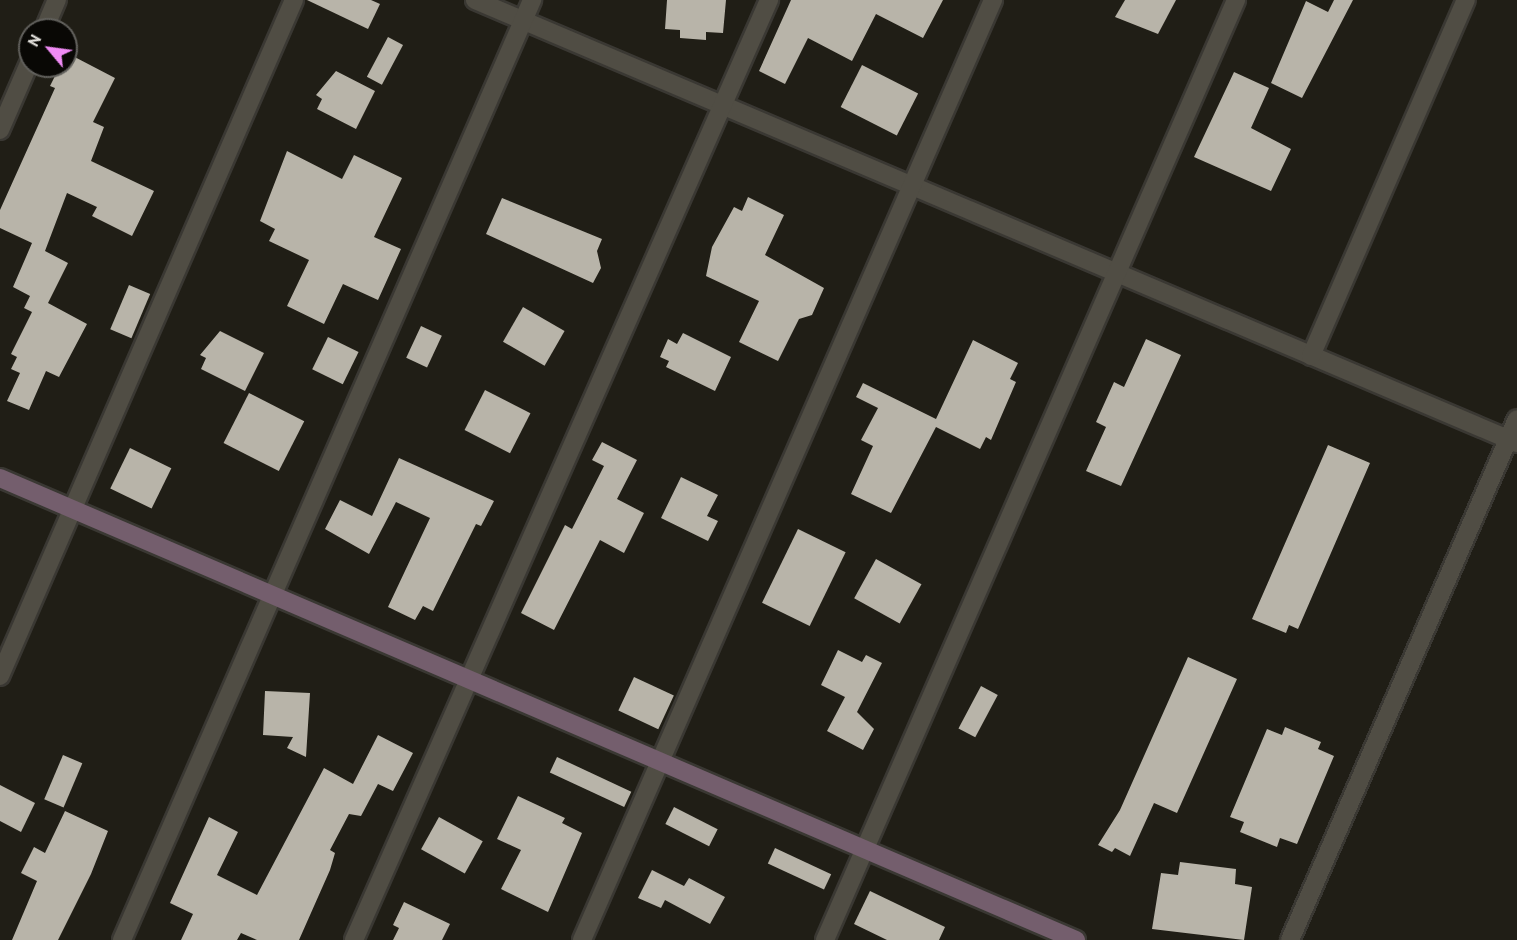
<!DOCTYPE html>
<style>
body{margin:0}
#map{position:relative;width:1517px;height:940px;overflow:hidden;background:#201e16;font-family:"PT Sans",sans-serif}
div>[style]{position:absolute}
.building>*{inset:0;background:#b8b4a9;transform-origin:0 0}
.roads{filter:drop-shadow(2px 0 #3a3833) drop-shadow(-2px 0 #3a3833) drop-shadow(0 2px #3a3833) drop-shadow(0 -2px #3a3833)}
.street>*{height:18px;margin:-9px;padding:0 9px;transform-origin:9px;border-radius:9px;background:#504d44}
.secondary>*{height:18px;margin:-9px;padding:0 9px;transform-origin:9px;border-radius:9px;background:#745e6d}
span{translate:-50% -50%;white-space:nowrap;text-align:center;line-height:1.15;-webkit-text-stroke:6px #090805;paint-order:stroke}
.north{position:absolute;left:18px;top:18px;width:60px;height:60px;box-sizing:border-box;background:#090805;border:2px solid #61605c;border-radius:50%;rotate:299deg;font-size:16px;font-weight:700;line-height:24px;text-align:center;color:#e6e4df}
.north::after{content:'';display:block;margin:auto;width:21px;height:27px;background:#f08bf5;clip-path:polygon(50% 0,100% 100%,50% 72%,0 100%)}
</style>
<div id="map">
<div class="building">
<div style="clip-path:polygon(307px 0,371px 0,380px 4px,368px 29px)"></div>
<div style="clip-path:polygon(667px 0,726px 0,723px 33px,706px 32px,706px 40px,680px 38px,680px 30px,665px 29px)"></div>
<div style="clip-path:polygon(791px 0,943px 0,923px 38px,876px 14px,852px 61px,808px 38px,785px 84px,759px 71px)"></div>
<div style="clip-path:polygon(1125px 0,1176px 0,1158px 34px,1115px 17px)"></div>
<div style="clip-path:polygon(1334px 0,1353px 0,1302px 98px,1271px 83px,1306px 1px,1328px 12px)"></div>
<div style="left:388px;top:37px;width:17px;height:45px;rotate:28deg"></div>
<div style="clip-path:polygon(67px 53px,115px 78px,93px 122px,104px 127px,91px 161px,154px 191px,132px 236px,92px 216px,97px 207px,67px 193px,45px 251px,68px 263px,48px 303px,87px 324px,59px 377px,46px 371px,29px 410px,7px 401px,20px 373px,11px 369px,17px 357px,11px 354px,32px 312px,24px 308px,30px 296px,13px 287px,32px 243px,0 228px,0 210px,55px 88px,50px 86px,60px 66px,66px 66px)"></div>
<div style="left:862px;top:65px;width:63px;height:47px;rotate:27deg"></div>
<div style="clip-path:polygon(336px 71px,375px 91px,356px 129px,317px 109px,322px 99px,316px 95px)"></div>
<div style="clip-path:polygon(1234px 72px,1269px 88px,1251px 128px,1291px 149px,1271px 191px,1194px 157px)"></div>
<div style="clip-path:polygon(287px 151px,342px 179px,354px 155px,402px 178px,374px 237px,401px 249px,378px 300px,343px 284px,324px 324px,287px 306px,309px 260px,269px 241px,275px 229px,260px 221px)"></div>
<div style="clip-path:polygon(748px 197px,784px 215px,765px 255px,824px 288px,812px 315px,799px 319px,778px 361px,739px 342px,759px 301px,706px 276px,712px 247px,734px 207px,742px 211px)"></div>
<div style="clip-path:polygon(502px 198px,602px 239px,597px 251px,601px 268px,593px 283px,486px 234px)"></div>
<div style="left:129px;top:285px;width:23px;height:48px;rotate:23deg"></div>
<div style="left:523px;top:307px;width:48px;height:40px;rotate:30deg"></div>
<div style="left:421px;top:326px;width:23px;height:35px;rotate:25deg"></div>
<div style="clip-path:polygon(220px 331px,264px 353px,245px 391px,201px 369px,206px 358px,200px 355px)"></div>
<div style="clip-path:polygon(683px 333px,731px 357px,715px 391px,666px 367px,669px 361px,660px 357px,668px 339px,677px 344px)"></div>
<div style="left:328px;top:337px;width:34px;height:36px;rotate:26deg"></div>
<div style="clip-path:polygon(1146px 339px,1181px 355px,1121px 486px,1086px 471px,1106px 427px,1096px 422px,1114px 382px,1124px 387px)"></div>
<div style="clip-path:polygon(973px 340px,1018px 363px,1010px 379px,1016px 382px,991px 440px,986px 437px,980px 449px,936px 427px,891px 513px,851px 494px,873px 446px,861px 440px,878px 408px,856px 397px,863px 383px,936px 419px)"></div>
<div style="left:485px;top:390px;width:51px;height:45px;rotate:27deg"></div>
<div style="left:249px;top:393px;width:62px;height:56px;rotate:27deg"></div>
<div style="clip-path:polygon(602px 442px,637px 460px,617px 499px,644px 513px,624px 553px,600px 540px,554px 630px,521px 613px,565px 525px,572px 529px,604px 466px,592px 460px)"></div>
<div style="clip-path:polygon(1328px 445px,1370px 463px,1298px 629px,1289px 625px,1286px 633px,1252px 619px)"></div>
<div style="left:130px;top:448px;width:46px;height:45px;rotate:26deg"></div>
<div style="clip-path:polygon(399px 458px,494px 501px,481px 526px,476px 524px,433px 611px,423px 606px,415px 620px,388px 607px,430px 518px,396px 502px,369px 554px,325px 529px,340px 500px,372px 516px)"></div>
<div style="clip-path:polygon(681px 477px,718px 495px,707px 516px,718px 521px,708px 541px,661px 518px)"></div>
<div style="left:798px;top:529px;width:53px;height:82px;rotate:26deg"></div>
<div style="left:876px;top:559px;width:52px;height:45px;rotate:29deg"></div>
<div style="clip-path:polygon(838px 650px,862px 662px,866px 655px,882px 663px,857px 712px,874px 729px,863px 750px,827px 731px,845px 697px,821px 685px)"></div>
<div style="clip-path:polygon(1188px 657px,1237px 679px,1177px 813px,1154px 803px,1130px 856px,1115px 848px,1112px 852px,1098px 845px,1120px 810px)"></div>
<div style="left:634px;top:677px;width:44px;height:37px;rotate:25deg"></div>
<div style="left:981px;top:686px;width:19px;height:48px;rotate:28deg"></div>
<div style="clip-path:polygon(265px 691px,310px 693px,306px 757px,287px 748px,293px 737px,263px 735px)"></div>
<div style="clip-path:polygon(1285px 727px,1321px 742px,1318px 749px,1334px 756px,1297px 844px,1280px 838px,1277px 847px,1240px 832px,1244px 822px,1230px 817px,1267px 729px,1282px 735px)"></div>
<div style="clip-path:polygon(378px 735px,413px 753px,393px 791px,378px 784px,361px 816px,349px 814px,330px 850px,335px 853px,330px 870px,299px 940px,257px 940px,241px 933px,237px 940px,181px 940px,193px 914px,170px 903px,209px 817px,238px 832px,217px 875px,257px 895px,324px 768px,353px 784px)"></div>
<div style="left:63px;top:755px;width:21px;height:48px;rotate:23deg"></div>
<div style="left:557px;top:757px;width:82px;height:17px;rotate:25deg"></div>
<div style="clip-path:polygon(0 785px,35px 803px,21px 832px,0 821px)"></div>
<div style="clip-path:polygon(518px 796px,565px 818px,562px 823px,582px 833px,548px 912px,501px 889px,521px 850px,497px 839px)"></div>
<div style="left:674px;top:807px;width:49px;height:19px;rotate:27deg"></div>
<div style="clip-path:polygon(65px 811px,108px 831px,91px 874px,58px 940px,12px 940px,37px 881px,21px 873px,34px 847px,45px 853px)"></div>
<div style="left:439px;top:817px;width:50px;height:37px;rotate:29deg"></div>
<div style="left:775px;top:848px;width:62px;height:17px;rotate:25deg"></div>
<div style="clip-path:polygon(1180px 862px,1236px 869px,1235px 884px,1252px 887px,1244px 940px,1152px 929px,1161px 873px,1178px 875px)"></div>
<div style="clip-path:polygon(652px 870px,684px 886px,689px 878px,725px 897px,710px 924px,665px 900px,661px 908px,638px 898px)"></div>
<div style="clip-path:polygon(870px 891px,945px 927px,939px 940px,887px 940px,854px 924px)"></div>
<div style="clip-path:polygon(404px 902px,450px 924px,442px 940px,393px 940px,399px 928px,393px 925px)"></div>
</div>
<div class="roads">
<div class="street">
<div style="left:475px;top:0;width:1132px;rotate:23.03deg"></div>
<div style="left:44px;top:30px;width:33px;rotate:-67deg"></div>
<div style="left:0;top:130px;width:75px;rotate:-66.5deg"></div>
<div style="left:1311px;top:356px;width:388px;rotate:-66.5deg"></div>
<div style="left:0;top:676px;width:737px;rotate:-66.5deg"></div>
<div style="left:122px;top:940px;width:1026px;rotate:-66.43deg"></div>
<div style="left:354px;top:940px;width:1028px;rotate:-66.18deg"></div>
<div style="left:582px;top:940px;width:1026px;rotate:-66.38deg"></div>
<div style="left:825px;top:940px;width:1026px;rotate:-66.38deg"></div>
<div style="left:1290px;top:940px;width:568px;rotate:-66.46deg"></div>
</div>
<div class="secondary">
<div style="left:0;top:478px;width:1171px;rotate:23.24deg"></div>
</div>
</div>
<div class="north">N</div>
</div>
